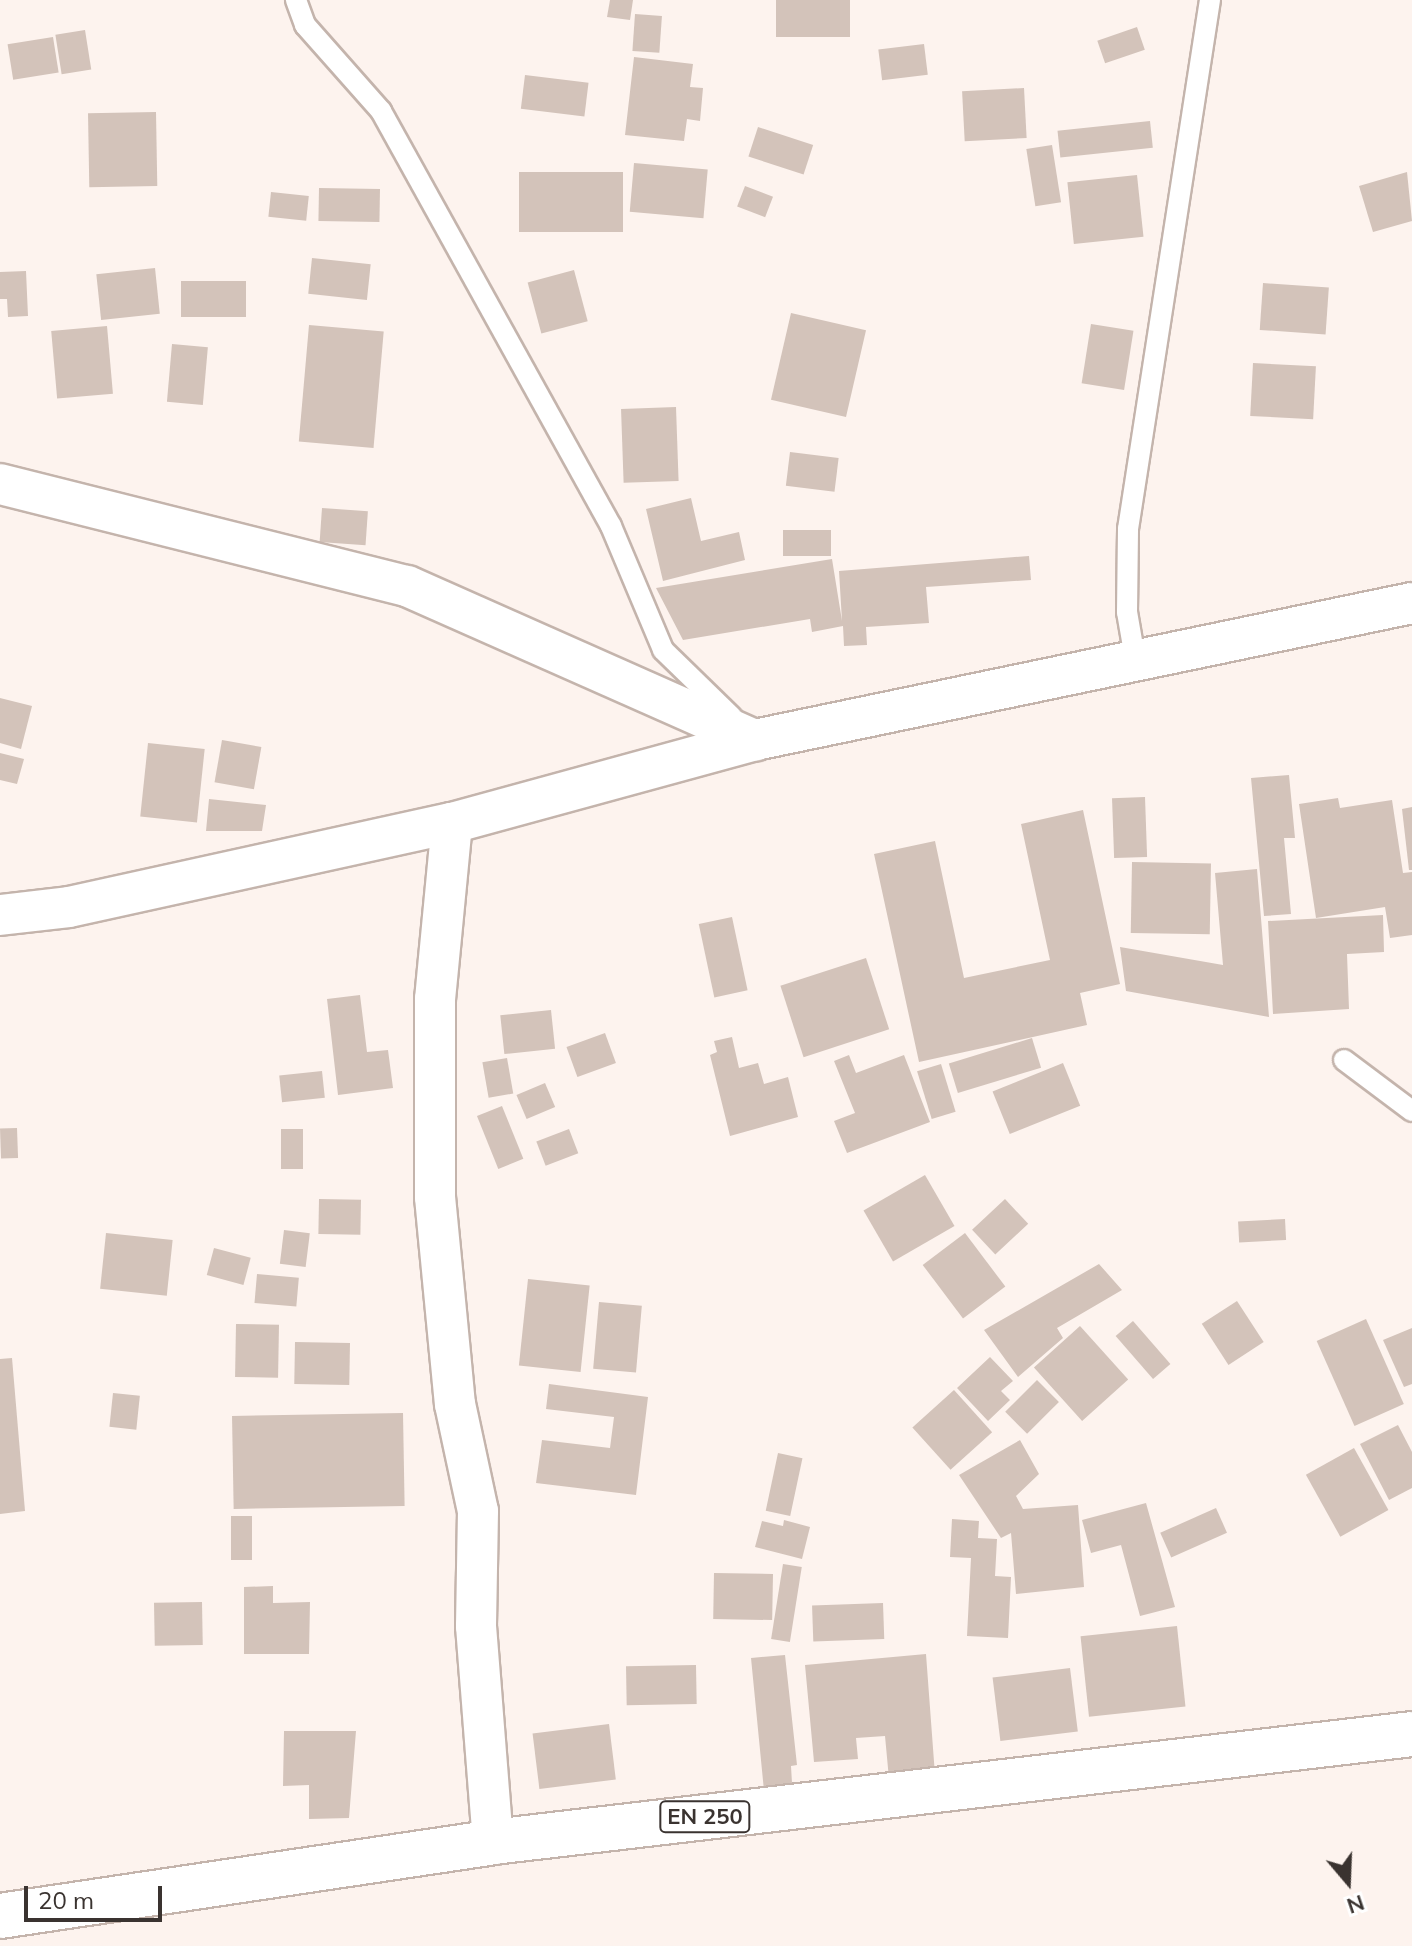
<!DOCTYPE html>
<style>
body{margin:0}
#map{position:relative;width:1412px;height:1946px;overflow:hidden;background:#fdf3ee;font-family:Mulish,sans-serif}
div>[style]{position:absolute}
.building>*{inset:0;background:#d3c3ba;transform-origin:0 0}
.roads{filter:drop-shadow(2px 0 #c4b4ac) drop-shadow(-2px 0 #c4b4ac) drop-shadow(0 2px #c4b4ac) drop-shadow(0 -2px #c4b4ac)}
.lane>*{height:20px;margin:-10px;padding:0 10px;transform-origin:10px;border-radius:10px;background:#fff}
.street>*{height:40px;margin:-20px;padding:0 20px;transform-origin:20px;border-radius:20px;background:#fff}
.primary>*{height:44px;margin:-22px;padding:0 22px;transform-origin:22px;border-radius:22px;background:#fff}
span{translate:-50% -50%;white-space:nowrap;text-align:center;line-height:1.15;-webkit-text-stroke:7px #fff;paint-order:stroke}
.shield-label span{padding:2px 6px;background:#fff;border:2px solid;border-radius:6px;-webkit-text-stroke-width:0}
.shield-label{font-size:22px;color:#3a3330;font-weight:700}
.north{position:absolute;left:1308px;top:1842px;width:80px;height:80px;-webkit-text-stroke:6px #fff;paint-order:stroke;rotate:161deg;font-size:22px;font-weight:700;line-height:32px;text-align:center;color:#3a3330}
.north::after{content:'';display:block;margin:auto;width:28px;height:36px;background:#3a3330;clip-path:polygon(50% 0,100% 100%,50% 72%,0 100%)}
.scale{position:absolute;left:24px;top:1886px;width:138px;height:36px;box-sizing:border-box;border:4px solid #3a3330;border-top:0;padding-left:10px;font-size:24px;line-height:28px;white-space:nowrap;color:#3a3330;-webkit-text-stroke:6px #fff;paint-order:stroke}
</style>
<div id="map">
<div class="building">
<div style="clip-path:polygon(610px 0,633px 0,630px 20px,607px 17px)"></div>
<div style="left:776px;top:0;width:74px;height:37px"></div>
<div style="left:635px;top:14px;width:27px;height:37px;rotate:4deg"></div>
<div style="left:1137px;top:27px;width:24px;height:42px;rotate:71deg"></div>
<div style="left:85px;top:30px;width:40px;height:30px;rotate:81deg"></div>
<div style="left:53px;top:37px;width:36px;height:46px;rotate:81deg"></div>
<div style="left:924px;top:44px;width:31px;height:46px;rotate:83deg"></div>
<div style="clip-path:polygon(634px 57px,693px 64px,690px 87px,703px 88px,700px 121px,687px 119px,684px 141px,625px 135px)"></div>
<div style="left:525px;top:75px;width:64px;height:34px;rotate:7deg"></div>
<div style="left:1024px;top:88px;width:50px;height:62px;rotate:87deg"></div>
<div style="left:156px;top:112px;width:74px;height:68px;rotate:89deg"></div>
<div style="left:1150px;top:121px;width:27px;height:93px;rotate:84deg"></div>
<div style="left:758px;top:127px;width:58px;height:31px;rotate:18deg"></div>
<div style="left:1052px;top:145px;width:58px;height:26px;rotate:81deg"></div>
<div style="left:634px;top:163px;width:74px;height:49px;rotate:5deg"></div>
<div style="left:623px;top:172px;width:60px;height:104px;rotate:90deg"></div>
<div style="clip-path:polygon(1407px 172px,1412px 221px,1373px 232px,1359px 186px)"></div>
<div style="left:1137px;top:175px;width:62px;height:70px;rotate:84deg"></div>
<div style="left:745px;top:186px;width:30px;height:22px;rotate:21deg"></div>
<div style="left:319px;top:188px;width:61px;height:33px;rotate:1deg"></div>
<div style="left:271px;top:192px;width:38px;height:25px;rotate:6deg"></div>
<div style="left:312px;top:258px;width:59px;height:36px;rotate:6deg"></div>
<div style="left:155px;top:268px;width:46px;height:59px;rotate:84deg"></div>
<div style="left:574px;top:270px;width:53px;height:48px;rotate:75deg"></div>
<div style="clip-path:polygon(26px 271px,28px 316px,8px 317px,7px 299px,0 299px,0 272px)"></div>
<div style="left:181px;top:281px;width:65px;height:36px"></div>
<div style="left:1263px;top:283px;width:66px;height:47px;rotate:4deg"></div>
<div style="left:791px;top:313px;width:77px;height:89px;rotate:13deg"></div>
<div style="left:1091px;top:324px;width:43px;height:60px;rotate:9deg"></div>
<div style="left:309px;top:325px;width:75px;height:117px;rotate:5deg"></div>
<div style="left:107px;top:326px;width:68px;height:56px;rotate:85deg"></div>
<div style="left:172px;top:344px;width:36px;height:58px;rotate:5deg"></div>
<div style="left:1253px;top:363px;width:63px;height:53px;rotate:3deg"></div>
<div style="left:676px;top:407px;width:74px;height:55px;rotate:88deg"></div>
<div style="left:790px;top:452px;width:49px;height:34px;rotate:7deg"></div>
<div style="clip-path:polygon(691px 498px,701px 541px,739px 532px,745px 560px,663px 581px,646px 509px)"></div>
<div style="left:322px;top:508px;width:46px;height:34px;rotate:4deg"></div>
<div style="left:831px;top:530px;width:26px;height:48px;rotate:90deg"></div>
<div style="clip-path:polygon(1029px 556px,1031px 580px,926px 587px,929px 623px,866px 627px,867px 645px,844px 646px,843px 626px,812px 632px,810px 619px,683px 640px,656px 588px,832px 559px,842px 621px,839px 571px)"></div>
<div style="clip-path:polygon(0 698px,32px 706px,21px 749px,0 743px)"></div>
<div style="left:222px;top:740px;width:40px;height:43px;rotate:10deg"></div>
<div style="left:148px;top:743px;width:57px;height:74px;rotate:6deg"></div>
<div style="clip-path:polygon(0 753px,24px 759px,17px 784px,0 780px)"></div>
<div style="clip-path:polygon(1289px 775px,1295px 838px,1284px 838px,1291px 914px,1264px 916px,1251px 778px)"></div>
<div style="left:1145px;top:797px;width:60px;height:33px;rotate:88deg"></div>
<div style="clip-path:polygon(1338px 798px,1340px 808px,1392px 800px,1403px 873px,1412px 872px,1412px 935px,1390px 938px,1385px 907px,1316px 918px,1299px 804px)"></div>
<div style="clip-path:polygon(209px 799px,266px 805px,262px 831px,206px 831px)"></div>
<div style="clip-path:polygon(1412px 807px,1412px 870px,1409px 870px,1402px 809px)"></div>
<div style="clip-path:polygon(1083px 810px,1120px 984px,1080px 993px,1087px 1025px,919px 1062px,874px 854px,935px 841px,964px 978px,1050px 960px,1021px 824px)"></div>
<div style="left:1132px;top:862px;width:79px;height:71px;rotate:1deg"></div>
<div style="clip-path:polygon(1257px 869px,1269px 1017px,1126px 991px,1120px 947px,1223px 965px,1215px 873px)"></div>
<div style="clip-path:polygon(1383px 915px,1384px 952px,1347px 954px,1349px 1009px,1273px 1014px,1268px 921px)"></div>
<div style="left:732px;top:917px;width:75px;height:34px;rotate:78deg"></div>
<div style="left:866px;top:958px;width:75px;height:90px;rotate:72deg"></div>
<div style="clip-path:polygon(360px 995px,367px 1052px,388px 1050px,393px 1088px,338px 1095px,327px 999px)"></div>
<div style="left:551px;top:1010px;width:39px;height:51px;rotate:84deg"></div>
<div style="left:605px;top:1033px;width:32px;height:41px;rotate:70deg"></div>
<div style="clip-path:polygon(732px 1037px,739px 1068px,758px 1063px,764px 1084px,788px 1077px,798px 1117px,730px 1136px,710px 1055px,717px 1052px,714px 1041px)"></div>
<div style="left:1032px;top:1038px;width:31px;height:87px;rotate:73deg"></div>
<div style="clip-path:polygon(849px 1055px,856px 1073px,904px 1055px,930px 1122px,847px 1153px,834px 1121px,855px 1113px,834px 1061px)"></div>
<div style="left:507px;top:1058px;width:36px;height:25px;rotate:80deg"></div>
<div style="left:1063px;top:1063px;width:46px;height:76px;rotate:68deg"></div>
<div style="left:941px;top:1064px;width:50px;height:25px;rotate:73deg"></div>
<div style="left:322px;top:1071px;width:27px;height:43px;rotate:84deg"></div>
<div style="left:545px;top:1083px;width:26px;height:31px;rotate:67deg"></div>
<div style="left:502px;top:1106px;width:57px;height:27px;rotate:68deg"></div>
<div style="left:17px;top:1128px;width:30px;height:17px;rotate:88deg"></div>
<div style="left:281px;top:1129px;width:22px;height:40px"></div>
<div style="left:569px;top:1129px;width:26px;height:35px;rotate:69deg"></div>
<div style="left:925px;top:1175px;width:59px;height:71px;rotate:60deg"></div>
<div style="left:319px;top:1199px;width:42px;height:35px;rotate:1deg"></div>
<div style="left:1005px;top:1199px;width:34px;height:45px;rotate:47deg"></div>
<div style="left:1285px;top:1219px;width:21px;height:47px;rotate:87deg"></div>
<div style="left:284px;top:1230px;width:26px;height:34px;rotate:7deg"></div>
<div style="left:106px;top:1233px;width:67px;height:56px;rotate:6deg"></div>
<div style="left:965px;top:1233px;width:67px;height:53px;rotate:53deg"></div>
<div style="left:214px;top:1248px;width:38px;height:28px;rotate:15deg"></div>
<div style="clip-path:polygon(1099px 1264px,1122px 1290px,1057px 1328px,1063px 1338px,1018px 1377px,984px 1330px)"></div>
<div style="left:257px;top:1274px;width:42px;height:29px;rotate:5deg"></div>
<div style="left:528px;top:1279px;width:62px;height:87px;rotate:6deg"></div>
<div style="left:1237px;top:1301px;width:49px;height:42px;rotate:57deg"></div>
<div style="left:599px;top:1302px;width:43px;height:67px;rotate:5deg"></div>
<div style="left:1366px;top:1319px;width:93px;height:54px;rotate:66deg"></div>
<div style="left:1133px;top:1321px;width:57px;height:23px;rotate:49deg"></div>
<div style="left:236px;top:1324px;width:43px;height:53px;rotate:1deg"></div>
<div style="left:1080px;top:1326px;width:72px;height:62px;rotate:48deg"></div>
<div style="clip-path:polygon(1412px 1328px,1412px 1384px,1404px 1387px,1383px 1340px)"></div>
<div style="left:295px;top:1342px;width:55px;height:42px;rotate:1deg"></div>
<div style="clip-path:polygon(990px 1357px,1013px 1381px,1001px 1391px,1010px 1400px,988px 1421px,957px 1388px)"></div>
<div style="clip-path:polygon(12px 1358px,25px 1511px,0 1514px,0 1359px)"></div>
<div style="left:1037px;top:1380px;width:31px;height:45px;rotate:45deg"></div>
<div style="clip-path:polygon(549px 1384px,648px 1397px,636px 1495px,536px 1483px,542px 1440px,610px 1448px,614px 1417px,546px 1409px)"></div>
<div style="left:954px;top:1390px;width:57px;height:56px;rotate:48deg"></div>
<div style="left:113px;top:1393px;width:27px;height:34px;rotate:6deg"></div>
<div style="left:403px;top:1413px;width:93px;height:171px;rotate:89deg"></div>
<div style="clip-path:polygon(1398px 1425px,1412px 1452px,1412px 1488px,1389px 1500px,1360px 1444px)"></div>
<div style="clip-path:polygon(1020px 1440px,1039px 1474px,1016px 1496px,1023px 1509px,1078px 1505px,1084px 1587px,1016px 1594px,1011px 1533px,1001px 1538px,959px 1475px)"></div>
<div style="left:1354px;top:1448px;width:71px;height:55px;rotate:61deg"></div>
<div style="left:778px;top:1453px;width:25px;height:59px;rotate:12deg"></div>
<div style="clip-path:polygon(1146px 1503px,1175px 1607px,1140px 1616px,1121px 1545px,1091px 1553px,1082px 1520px)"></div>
<div style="left:1216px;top:1508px;width:27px;height:61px;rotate:66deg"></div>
<div style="left:231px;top:1516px;width:21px;height:44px"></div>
<div style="clip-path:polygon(952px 1519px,979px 1521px,978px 1538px,997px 1539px,995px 1576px,1011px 1577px,1008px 1638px,967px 1636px,971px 1558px,950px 1557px)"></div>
<div style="clip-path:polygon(784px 1520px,810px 1527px,802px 1559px,755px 1547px,762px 1521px,783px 1526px)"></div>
<div style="left:783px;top:1564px;width:19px;height:76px;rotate:9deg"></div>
<div style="left:714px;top:1573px;width:59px;height:46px;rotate:1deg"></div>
<div style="clip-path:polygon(273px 1586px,273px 1603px,310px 1602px,309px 1654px,244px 1654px,244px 1587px)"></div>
<div style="left:202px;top:1602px;width:43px;height:48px;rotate:89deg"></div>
<div style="left:883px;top:1603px;width:36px;height:71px;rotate:88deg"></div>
<div style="left:1177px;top:1626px;width:81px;height:97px;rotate:84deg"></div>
<div style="clip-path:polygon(926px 1654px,935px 1775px,889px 1779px,885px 1736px,856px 1738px,858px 1759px,814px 1762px,805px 1665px)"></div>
<div style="clip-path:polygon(785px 1655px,797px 1765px,791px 1766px,792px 1783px,785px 1783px,788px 1799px,765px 1801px,751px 1658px)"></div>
<div style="left:696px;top:1665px;width:39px;height:70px;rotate:89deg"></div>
<div style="left:1070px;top:1668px;width:64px;height:78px;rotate:83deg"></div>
<div style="left:609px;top:1724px;width:56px;height:77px;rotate:83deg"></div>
<div style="clip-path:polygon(284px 1731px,356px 1731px,349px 1818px,309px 1819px,309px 1785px,283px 1786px)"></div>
</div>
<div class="roads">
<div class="lane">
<div style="left:296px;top:0;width:27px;rotate:70deg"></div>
<div style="left:305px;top:25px;width:115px;rotate:48.5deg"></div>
<div style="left:381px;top:111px;width:474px;rotate:61deg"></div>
<div style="left:611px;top:526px;width:134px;rotate:67.2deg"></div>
<div style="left:663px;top:650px;width:96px;rotate:44.2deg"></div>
<div style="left:1136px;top:664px;width:53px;rotate:-99.8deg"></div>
<div style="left:1127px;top:612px;width:83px;rotate:-89.3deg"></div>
<div style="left:1128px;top:529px;width:535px;rotate:-81.19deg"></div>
<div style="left:1344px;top:1060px;width:85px;rotate:36.9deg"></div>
</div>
<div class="street">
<div style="left:0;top:484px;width:420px;rotate:14.1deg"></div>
<div style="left:407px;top:586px;width:381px;rotate:23.9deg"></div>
<div style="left:452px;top:823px;width:177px;rotate:95.5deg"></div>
<div style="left:435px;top:999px;width:198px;rotate:90deg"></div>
<div style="left:435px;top:1197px;width:208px;rotate:84.5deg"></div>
<div style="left:455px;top:1404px;width:109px;rotate:77.9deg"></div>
<div style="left:478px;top:1511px;width:115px;rotate:91deg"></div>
<div style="left:476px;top:1626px;width:217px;rotate:85.5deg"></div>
<div style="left:0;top:915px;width:69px;rotate:-6.6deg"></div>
<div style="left:69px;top:907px;width:392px;rotate:-12.4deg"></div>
<div style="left:452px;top:823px;width:314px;rotate:-15.3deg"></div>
<div style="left:755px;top:740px;width:671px;rotate:-11.78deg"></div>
</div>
<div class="primary">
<div style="left:0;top:1916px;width:499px;rotate:-8.5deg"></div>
<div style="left:493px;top:1842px;width:925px;rotate:-6.7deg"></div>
</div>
</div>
<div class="shield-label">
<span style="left:705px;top:1817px">EN 250</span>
</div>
<div class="north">N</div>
<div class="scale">20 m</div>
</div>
